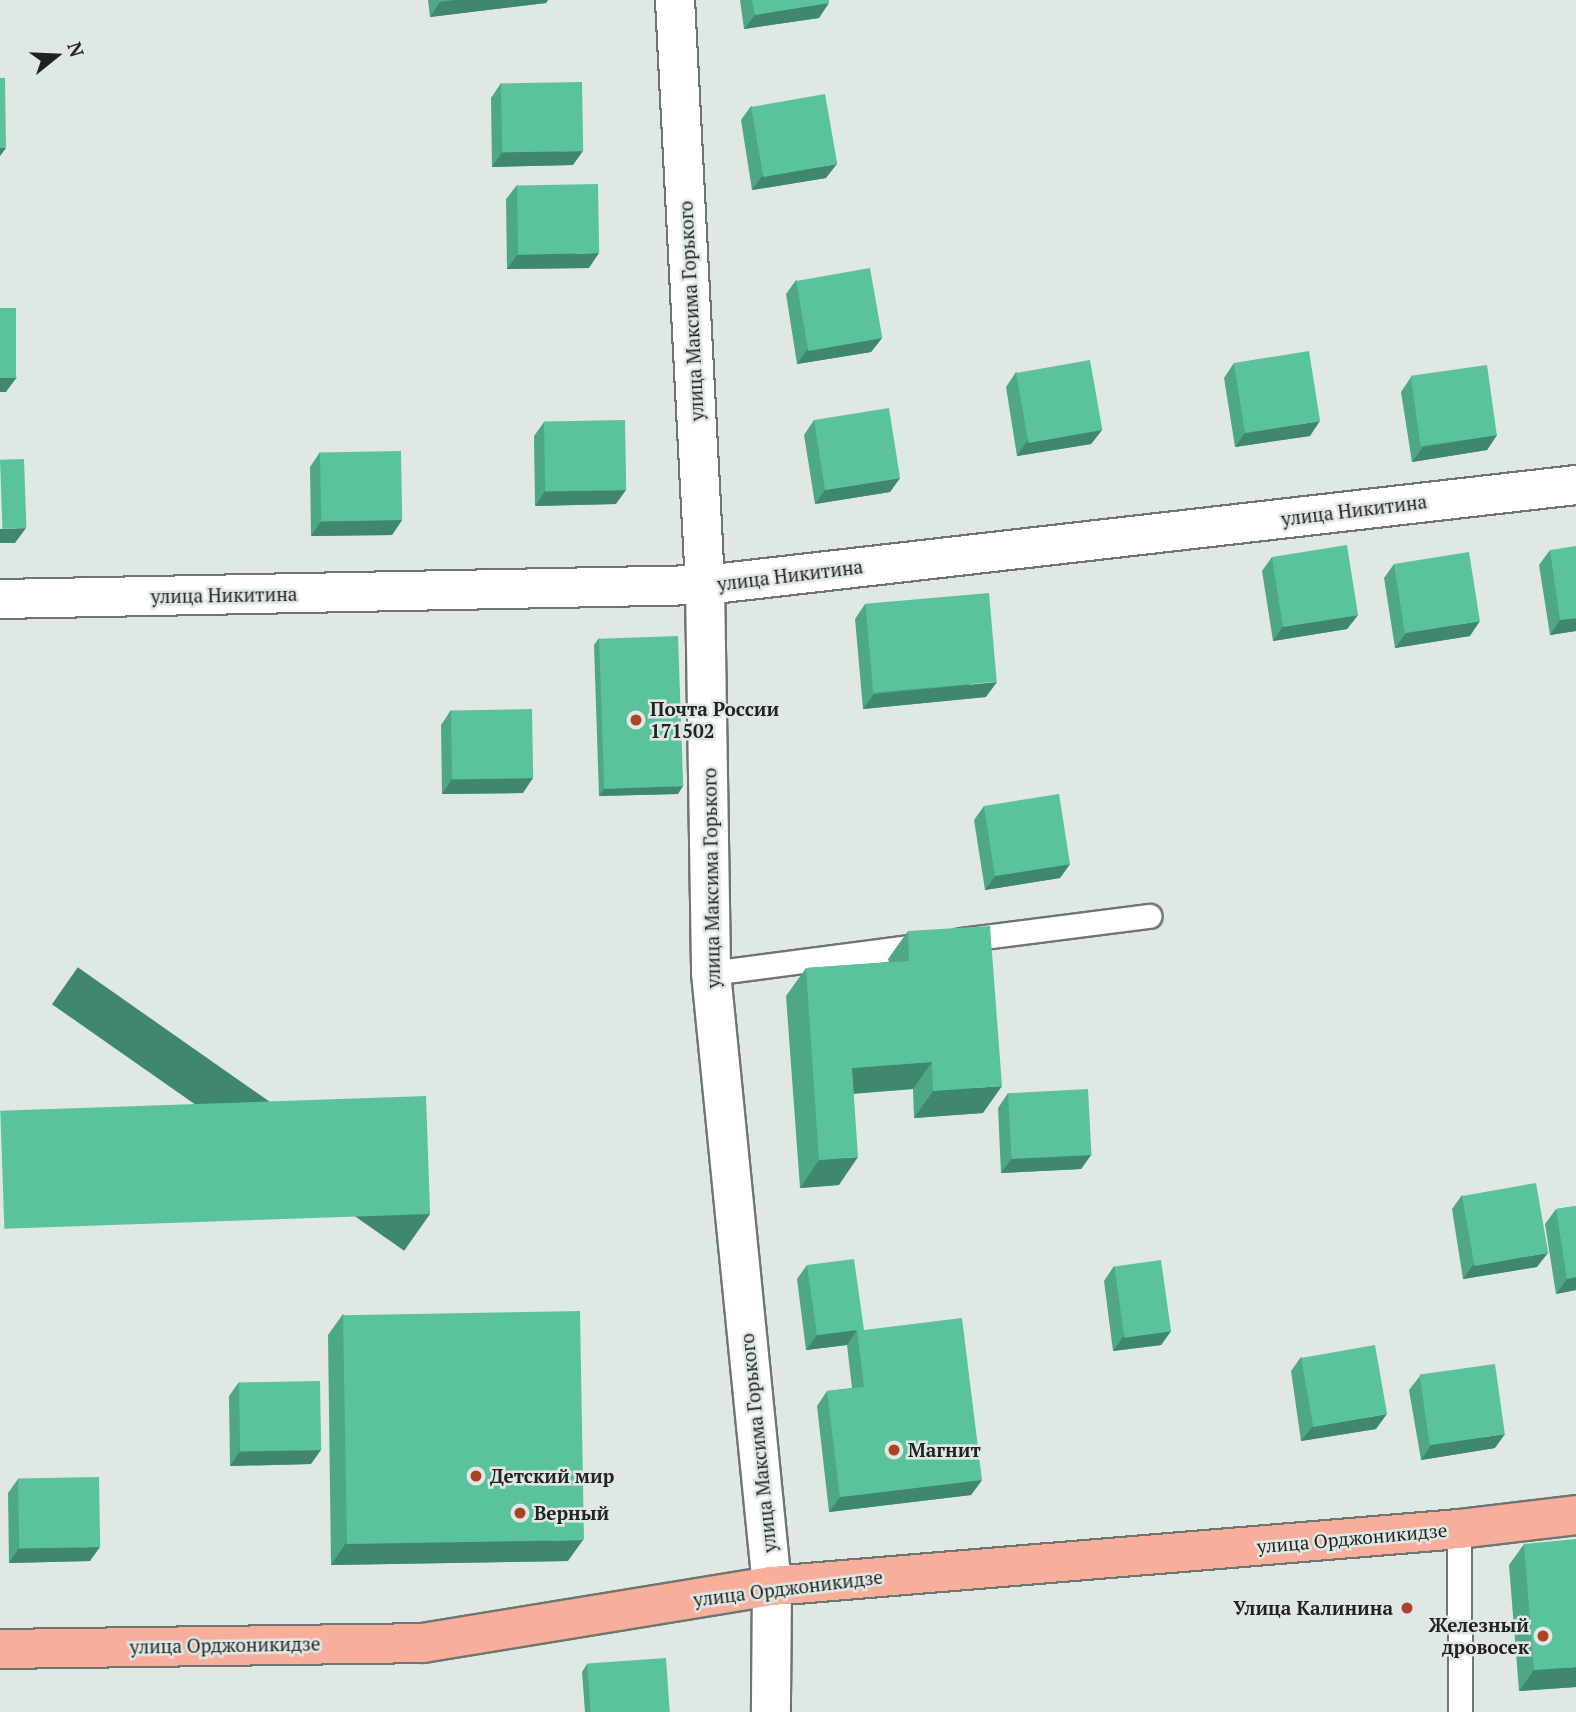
<!DOCTYPE html>
<meta charset="utf-8">
<style>
body{margin:0}
#map{position:relative;width:1576px;height:1712px;overflow:hidden;background:#e0e8e4;font-family:"PT Serif",serif}
div>[style]{position:absolute}
.roads{filter:drop-shadow(2px 0 #6e7572) drop-shadow(-2px 0 #6e7572) drop-shadow(0 2px #6e7572) drop-shadow(0 -2px #6e7572)}
.lane>*{height:23px;margin:-11.5px;padding:0 11.5px;transform-origin:11.5px;border-radius:11.5px;background:#fff}
.street>*{height:38px;margin:-19px;padding:0 19px;transform-origin:19px;border-radius:19px;background:#fff}
.primary>*{height:38px;margin:-19px;padding:0 19px;transform-origin:19px;border-radius:19px;background:#f7af9b}
.wall>*{inset:0;background:#4ea886}
.shaded-wall>*{inset:0;background:#40886d;transform-origin:0 0}
.building>*{inset:0;background:#5bc39c;transform-origin:0 0}
.dots>*{width:19px;height:19px;translate:-50% -50%;box-sizing:border-box;border:4px solid #e0e8e4;border-radius:50%}
span{translate:-50% -50%;white-space:nowrap;text-align:center;line-height:1.15;-webkit-text-stroke:5px #e0e8e4;paint-order:stroke}
.street-label{font-size:19px;color:#202322}
.poi-label{font-size:19px;color:#202322;font-weight:700}
.left{translate:0 -50%;text-align:left}
.right{translate:-100% -50%;text-align:right}
.north{position:absolute;left:21px;top:21px;width:70px;height:70px;-webkit-text-stroke:5px #e0e8e4;paint-order:stroke;rotate:72deg;font-size:19px;font-weight:700;line-height:28px;text-align:center;color:#202322}
.north::after{content:'';display:block;margin:auto;width:24px;height:32px;background:#202322;clip-path:polygon(50% 0,100% 100%,50% 72%,0 100%)}
</style>
<div id="map">
<div class="roads">
<div class="lane">
<div style="left:961px;top:940px;width:190px;rotate:-7.3deg"></div>
<div style="left:711px;top:973px;width:214px;rotate:-7.5deg"></div>
<div style="left:1459px;top:1529px;width:183px;rotate:89.7deg"></div>
</div>
<div class="street">
<div style="left:675px;top:0;width:586px;rotate:87.06deg"></div>
<div style="left:705px;top:585px;width:388px;rotate:89.1deg"></div>
<div style="left:711px;top:973px;width:616px;rotate:84.32deg"></div>
<div style="left:772px;top:1586px;width:126px;rotate:90.5deg"></div>
<div style="left:0;top:599px;width:705px;rotate:-1.14deg"></div>
<div style="left:705px;top:585px;width:877px;rotate:-6.55deg"></div>
</div>
<div class="primary">
<div style="left:0;top:1649px;width:423px;rotate:-0.8deg"></div>
<div style="left:423px;top:1643px;width:354px;rotate:-9.3deg"></div>
<div style="left:772px;top:1586px;width:689px;rotate:-4.74deg"></div>
<div style="left:1459px;top:1529px;width:118px;rotate:-6.8deg"></div>
</div>
</div>
<div class="wall">
<div style="clip-path:polygon(428px 0,548px 0,546px 3px,430px 17px)"></div>
<div style="clip-path:polygon(740px 0,829px 0,819px 18px,744px 29px)"></div>
<div style="clip-path:polygon(501px 83px,573px 165px,492px 167px,491px 98px)"></div>
<div style="clip-path:polygon(751px 106px,826px 178px,752px 190px,741px 120px)"></div>
<div style="clip-path:polygon(517px 185px,589px 268px,507px 269px,506px 199px)"></div>
<div style="clip-path:polygon(796px 280px,882px 338px,871px 352px,797px 364px,786px 294px)"></div>
<div style="clip-path:polygon(1234px 363px,1310px 436px,1235px 447px,1224px 378px)"></div>
<div style="clip-path:polygon(1016px 372px,1102px 430px,1091px 444px,1017px 456px,1006px 387px)"></div>
<div style="clip-path:polygon(1411px 377px,1497px 435px,1487px 450px,1412px 462px,1401px 392px)"></div>
<div style="clip-path:polygon(814px 420px,900px 478px,890px 492px,815px 504px,804px 435px)"></div>
<div style="clip-path:polygon(544px 422px,616px 504px,535px 506px,534px 436px)"></div>
<div style="clip-path:polygon(320px 452px,402px 520px,392px 535px,311px 536px,310px 467px)"></div>
<div style="clip-path:polygon(1550px 550px,1576px 631px,1550px 635px,1539px 565px)"></div>
<div style="clip-path:polygon(1272px 557px,1358px 615px,1347px 629px,1273px 641px,1262px 571px)"></div>
<div style="clip-path:polygon(1394px 564px,1470px 636px,1395px 648px,1384px 578px)"></div>
<div style="clip-path:polygon(865px 604px,986px 697px,863px 709px,855px 619px)"></div>
<div style="clip-path:polygon(599px 638px,678px 794px,599px 796px,594px 645px)"></div>
<div style="clip-path:polygon(451px 710px,523px 793px,442px 794px,441px 725px)"></div>
<div style="clip-path:polygon(984px 806px,1070px 864px,1060px 878px,985px 890px,974px 820px)"></div>
<div style="clip-path:polygon(908px 931px,983px 1113px,914px 1118px,913px 1089px,853px 1094px,839px 1185px,800px 1188px,786px 996px,806px 968px,889px 962px,888px 959px)"></div>
<div style="clip-path:polygon(1008px 1093px,1091px 1155px,1081px 1169px,1001px 1173px,998px 1108px)"></div>
<div style="clip-path:polygon(1462px 1195px,1537px 1267px,1463px 1279px,1452px 1209px)"></div>
<div style="clip-path:polygon(1576px 1206px,1576px 1290px,1556px 1294px,1545px 1224px,1556px 1209px)"></div>
<div style="clip-path:polygon(807px 1265px,864px 1330px,982px 1480px,971px 1495px,829px 1512px,817px 1406px,827px 1391px,852px 1388px,847px 1345px,806px 1350px,797px 1279px)"></div>
<div style="clip-path:polygon(1114px 1266px,1171px 1331px,1161px 1345px,1113px 1351px,1104px 1281px)"></div>
<div style="clip-path:polygon(343px 1314px,568px 1561px,331px 1565px,328px 1335px)"></div>
<div style="clip-path:polygon(1301px 1357px,1376px 1429px,1301px 1441px,1291px 1371px)"></div>
<div style="clip-path:polygon(1420px 1376px,1495px 1448px,1421px 1460px,1409px 1390px)"></div>
<div style="clip-path:polygon(239px 1382px,311px 1464px,230px 1466px,229px 1396px)"></div>
<div style="clip-path:polygon(18px 1479px,90px 1561px,9px 1563px,8px 1493px)"></div>
<div style="clip-path:polygon(1524px 1544px,1576px 1687px,1519px 1691px,1509px 1565px)"></div>
<div style="clip-path:polygon(587px 1664px,670px 1712px,585px 1712px,582px 1672px)"></div>
</div>
<div class="shaded-wall">
<div style="clip-path:polygon(456px 0,548px 0,546px 3px,430px 17px,440px 2px)"></div>
<div style="clip-path:polygon(829px 3px,819px 18px,744px 29px,755px 15px)"></div>
<div style="clip-path:polygon(0 148px,6px 148px,0 156px)"></div>
<div style="clip-path:polygon(583px 151px,573px 165px,492px 167px,502px 152px)"></div>
<div style="clip-path:polygon(837px 164px,826px 178px,752px 190px,762px 176px)"></div>
<div style="clip-path:polygon(599px 253px,589px 268px,507px 269px,517px 255px)"></div>
<div style="clip-path:polygon(882px 338px,871px 352px,797px 364px,807px 350px)"></div>
<div style="clip-path:polygon(17px 377px,6px 392px,0 392px,0 378px)"></div>
<div style="clip-path:polygon(1320px 421px,1310px 436px,1235px 447px,1245px 433px)"></div>
<div style="clip-path:polygon(1102px 430px,1091px 444px,1017px 456px,1027px 441px)"></div>
<div style="clip-path:polygon(1497px 435px,1487px 450px,1412px 462px,1423px 447px)"></div>
<div style="clip-path:polygon(900px 478px,890px 492px,815px 504px,825px 490px)"></div>
<div style="clip-path:polygon(626px 490px,616px 504px,535px 506px,545px 491px)"></div>
<div style="clip-path:polygon(402px 520px,392px 535px,311px 536px,321px 521px)"></div>
<div style="clip-path:polygon(26px 528px,15px 543px,0 543px,0 529px)"></div>
<div style="clip-path:polygon(1358px 615px,1347px 629px,1273px 641px,1283px 626px)"></div>
<div style="clip-path:polygon(1576px 618px,1576px 631px,1550px 635px,1560px 620px)"></div>
<div style="clip-path:polygon(1480px 621px,1470px 636px,1395px 648px,1406px 633px)"></div>
<div style="clip-path:polygon(997px 682px,986px 697px,863px 709px,874px 694px)"></div>
<div style="clip-path:polygon(533px 778px,523px 793px,442px 794px,452px 779px)"></div>
<div style="clip-path:polygon(683px 786px,678px 794px,599px 796px,604px 789px)"></div>
<div style="clip-path:polygon(1070px 864px,1060px 878px,985px 890px,996px 875px)"></div>
<div style="clip-path:polygon(932px 1062px,913px 1089px,832px 1095px,852px 1068px)"></div>
<div style="clip-path:polygon(1002px 1086px,983px 1113px,914px 1118px,933px 1091px)"></div>
<div style="clip-path:polygon(1091px 1155px,1081px 1169px,1001px 1173px,1012px 1158px)"></div>
<div style="clip-path:polygon(858px 1157px,839px 1185px,800px 1188px,819px 1160px)"></div>
<div style="left:430px;top:1214px;width:45px;height:430px;rotate:125deg"></div>
<div style="clip-path:polygon(1548px 1253px,1537px 1267px,1463px 1279px,1473px 1265px)"></div>
<div style="clip-path:polygon(1576px 1277px,1576px 1290px,1556px 1294px,1567px 1279px)"></div>
<div style="clip-path:polygon(857px 1330px,847px 1345px,806px 1350px,817px 1335px)"></div>
<div style="clip-path:polygon(1171px 1331px,1161px 1345px,1113px 1351px,1123px 1337px)"></div>
<div style="clip-path:polygon(1387px 1414px,1376px 1429px,1301px 1441px,1312px 1427px)"></div>
<div style="clip-path:polygon(1505px 1434px,1495px 1448px,1421px 1460px,1431px 1445px)"></div>
<div style="clip-path:polygon(321px 1450px,311px 1464px,230px 1466px,240px 1451px)"></div>
<div style="clip-path:polygon(982px 1480px,971px 1495px,829px 1512px,840px 1497px)"></div>
<div style="clip-path:polygon(583px 1540px,568px 1561px,331px 1565px,346px 1543px)"></div>
<div style="clip-path:polygon(100px 1547px,90px 1561px,9px 1563px,19px 1548px)"></div>
<div style="clip-path:polygon(1576px 1667px,1576px 1687px,1519px 1691px,1534px 1670px)"></div>
</div>
<div class="building">
<div style="clip-path:polygon(752px 0,829px 0,829px 3px,755px 15px)"></div>
<div style="clip-path:polygon(0 78px,5px 78px,6px 148px,0 148px)"></div>
<div style="left:582px;top:82px;width:69px;height:81px;rotate:89deg"></div>
<div style="left:825px;top:94px;width:71px;height:75px;rotate:80deg"></div>
<div style="left:598px;top:184px;width:69px;height:81px;rotate:89deg"></div>
<div style="left:870px;top:268px;width:71px;height:75px;rotate:80deg"></div>
<div style="left:0;top:308px;width:16px;height:70px"></div>
<div style="left:1309px;top:351px;width:71px;height:76px;rotate:81deg"></div>
<div style="left:1090px;top:360px;width:71px;height:75px;rotate:80deg"></div>
<div style="left:1487px;top:365px;width:71px;height:77px;rotate:82deg"></div>
<div style="left:889px;top:408px;width:71px;height:76px;rotate:81deg"></div>
<div style="left:625px;top:420px;width:70px;height:81px;rotate:89deg"></div>
<div style="left:401px;top:451px;width:69px;height:81px;rotate:89deg"></div>
<div style="left:24px;top:459px;width:69px;height:24px;rotate:88deg"></div>
<div style="left:1347px;top:545px;width:71px;height:76px;rotate:81deg"></div>
<div style="clip-path:polygon(1576px 546px,1576px 618px,1560px 620px,1550px 550px)"></div>
<div style="left:1469px;top:552px;width:70px;height:76px;rotate:81deg"></div>
<div style="left:989px;top:593px;width:89px;height:124px;rotate:85deg"></div>
<div style="left:678px;top:636px;width:150px;height:79px;rotate:88deg"></div>
<div style="left:532px;top:709px;width:69px;height:81px;rotate:89deg"></div>
<div style="left:1059px;top:794px;width:71px;height:76px;rotate:81deg"></div>
<div style="clip-path:polygon(990px 926px,1002px 1086px,933px 1091px,932px 1062px,852px 1068px,858px 1157px,819px 1160px,806px 968px,909px 961px,908px 931px)"></div>
<div style="left:1088px;top:1089px;width:66px;height:80px;rotate:87deg"></div>
<div style="left:426px;top:1096px;width:118px;height:426px;rotate:88deg"></div>
<div style="left:1536px;top:1183px;width:71px;height:75px;rotate:80deg"></div>
<div style="clip-path:polygon(1576px 1206px,1576px 1277px,1567px 1279px,1556px 1209px)"></div>
<div style="clip-path:polygon(854px 1259px,864px 1330px,962px 1318px,982px 1480px,840px 1497px,827px 1391px,864px 1387px,857px 1330px,817px 1335px,807px 1265px)"></div>
<div style="left:1161px;top:1260px;width:72px;height:47px;rotate:82deg"></div>
<div style="left:580px;top:1311px;width:229px;height:237px;rotate:89deg"></div>
<div style="left:1375px;top:1345px;width:70px;height:75px;rotate:80deg"></div>
<div style="left:1495px;top:1364px;width:71px;height:76px;rotate:82deg"></div>
<div style="left:320px;top:1381px;width:69px;height:81px;rotate:89deg"></div>
<div style="left:99px;top:1477px;width:70px;height:81px;rotate:89deg"></div>
<div style="clip-path:polygon(1576px 1539px,1576px 1667px,1534px 1670px,1524px 1544px)"></div>
<div style="left:666px;top:1658px;width:54px;height:79px;rotate:86deg"></div>
</div>
<div class="dots">
<div style="left:636px;top:720px;background:#ac4325"></div>
<div style="left:894px;top:1450px;background:#ac4325"></div>
<div style="left:476px;top:1476px;background:#ac4325"></div>
<div style="left:520px;top:1513px;background:#ac4325"></div>
<div style="left:1407px;top:1608px;background:#ac4325"></div>
<div style="left:1543px;top:1636px;background:#ac4325"></div>
</div>
<div class="street-label">
<span style="left:691px;top:311px;rotate:-93deg">улица Максима Горького</span>
<span style="left:1354px;top:510px;rotate:-7deg">улица Никитина</span>
<span style="left:790px;top:575px;rotate:-7deg">улица Никитина</span>
<span style="left:224px;top:595px;rotate:-1deg">улица Никитина</span>
<span style="left:711px;top:878px;rotate:-91deg">улица Максима Горького</span>
<span style="left:758px;top:1443px;rotate:-96deg">улица Максима Горького</span>
<span style="left:1352px;top:1538px;rotate:-5deg">улица Орджоникидзе</span>
<span style="left:788px;top:1588px;rotate:-7deg">улица Орджоникидзе</span>
<span style="left:225px;top:1645px;rotate:-1deg">улица Орджоникидзе</span>
</div>
<div class="poi-label">
<span class="left" style="left:650px;top:720px">Почта России<br>171502</span>
<span class="left" style="left:908px;top:1450px">Магнит</span>
<span class="left" style="left:490px;top:1476px">Детский мир</span>
<span class="left" style="left:534px;top:1513px">Верный</span>
<span class="right" style="left:1393px;top:1608px">Улица Калинина</span>
<span class="right" style="left:1529px;top:1636px">Железный<br>дровосек</span>
</div>
<div class="north">N</div>
</div>
